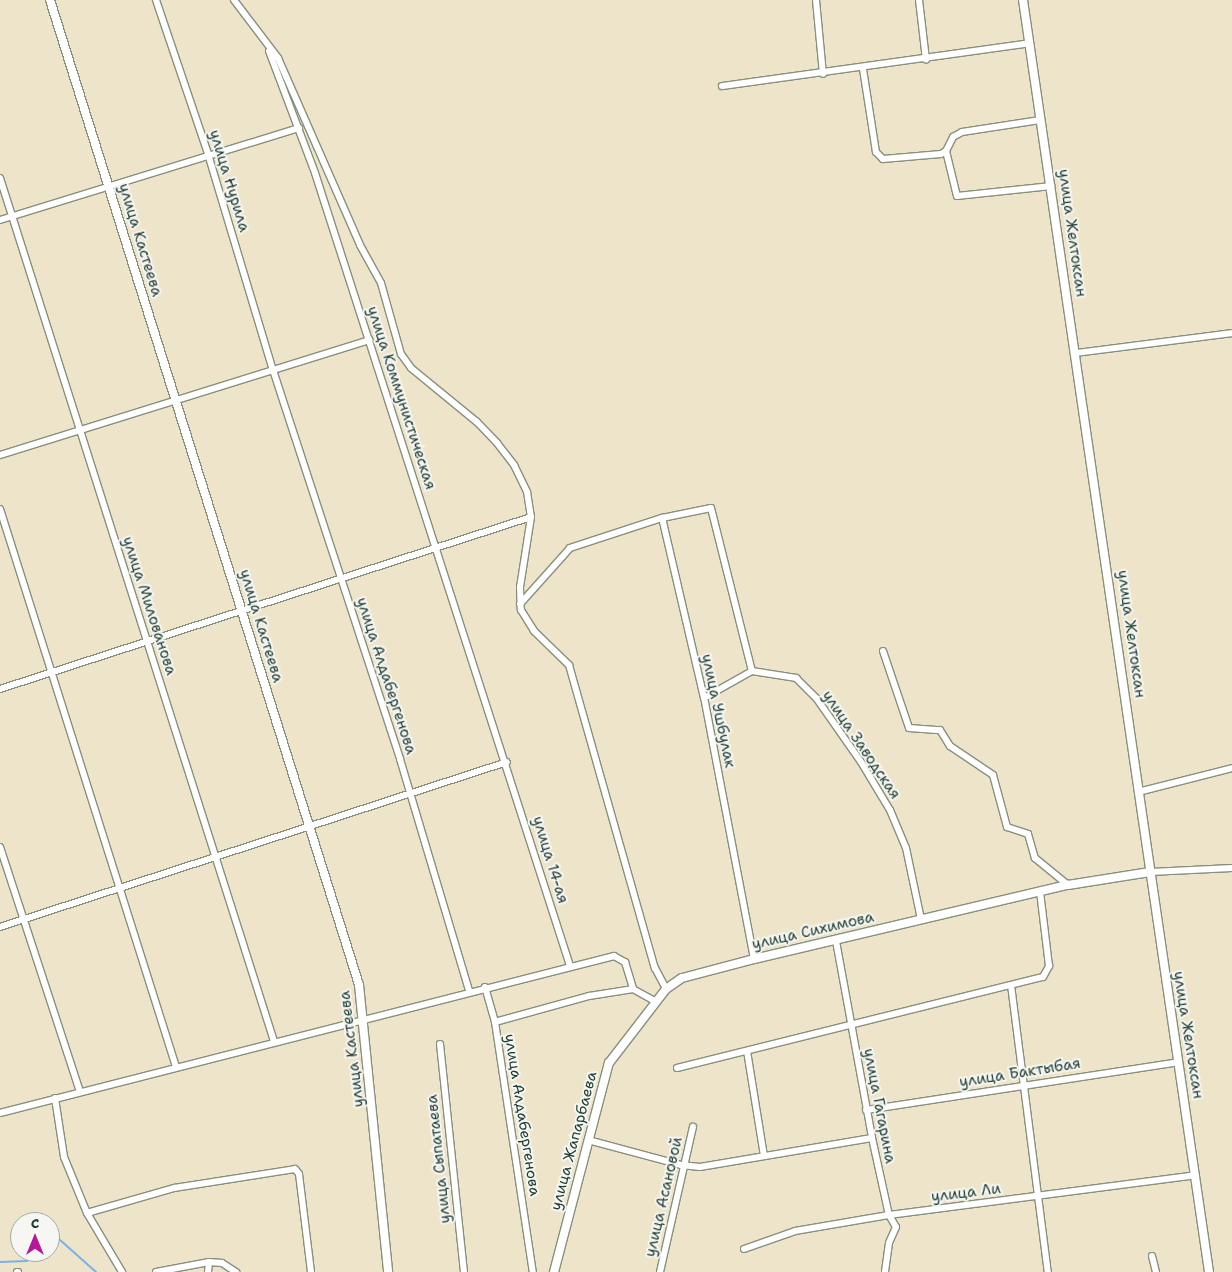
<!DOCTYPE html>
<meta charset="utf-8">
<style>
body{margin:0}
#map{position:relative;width:1232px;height:1272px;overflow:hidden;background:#eee4c9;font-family:"Shantell Sans",sans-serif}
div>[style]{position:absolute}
.stream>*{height:2px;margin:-1px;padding:0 1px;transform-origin:1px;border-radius:1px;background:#7ab1e9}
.roads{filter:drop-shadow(1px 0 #86907e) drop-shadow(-1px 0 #86907e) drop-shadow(0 1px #86907e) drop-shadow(0 -1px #86907e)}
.minor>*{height:6px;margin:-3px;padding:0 3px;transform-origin:3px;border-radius:3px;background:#fff}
.tertiary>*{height:8px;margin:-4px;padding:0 4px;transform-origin:4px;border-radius:4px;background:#fff}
span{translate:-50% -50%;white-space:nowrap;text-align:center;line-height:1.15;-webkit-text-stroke:4px #f6f6f2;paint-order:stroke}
.street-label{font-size:15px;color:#1f3d34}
.north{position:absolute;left:10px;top:1212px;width:50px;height:50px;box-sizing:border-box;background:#f6f6f2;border:1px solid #a0aca6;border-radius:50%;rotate:0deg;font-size:14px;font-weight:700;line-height:20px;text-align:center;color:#1f3d34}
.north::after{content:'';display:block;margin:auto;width:18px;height:22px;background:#b5179e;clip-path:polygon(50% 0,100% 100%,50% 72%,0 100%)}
</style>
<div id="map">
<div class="stream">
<div style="left:50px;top:1231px;width:62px;rotate:41.7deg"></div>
<div style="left:0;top:1262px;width:27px;rotate:-2deg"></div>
<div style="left:27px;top:1261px;width:10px;rotate:-66deg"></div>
</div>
<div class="roads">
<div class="minor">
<div style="left:156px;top:0;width:163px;rotate:71.3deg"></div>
<div style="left:208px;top:154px;width:226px;rotate:73.3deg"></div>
<div style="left:273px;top:370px;width:409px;rotate:71.9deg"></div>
<div style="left:400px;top:759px;width:242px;rotate:73.4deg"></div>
<div style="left:234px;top:0;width:73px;rotate:52.8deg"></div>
<div style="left:278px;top:58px;width:204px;rotate:66.3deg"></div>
<div style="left:360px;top:245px;width:43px;rotate:61.1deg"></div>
<div style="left:381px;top:283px;width:74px;rotate:74.3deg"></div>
<div style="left:401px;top:354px;width:17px;rotate:54deg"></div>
<div style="left:411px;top:368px;width:85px;rotate:39.3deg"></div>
<div style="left:477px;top:422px;width:29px;rotate:46deg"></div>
<div style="left:497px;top:443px;width:28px;rotate:52deg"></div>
<div style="left:514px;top:465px;width:30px;rotate:64deg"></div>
<div style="left:527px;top:492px;width:25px;rotate:81deg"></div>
<div style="left:531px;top:517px;width:71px;rotate:98.9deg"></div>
<div style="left:520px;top:587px;width:23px;rotate:88deg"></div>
<div style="left:521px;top:610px;width:25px;rotate:58deg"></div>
<div style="left:534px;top:631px;width:49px;rotate:44.2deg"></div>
<div style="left:569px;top:665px;width:315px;rotate:74.2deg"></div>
<div style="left:655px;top:968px;width:24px;rotate:62deg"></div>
<div style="left:816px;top:0;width:74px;rotate:84.6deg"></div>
<div style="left:919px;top:0;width:60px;rotate:83.3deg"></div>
<div style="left:269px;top:51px;width:130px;rotate:69.3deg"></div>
<div style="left:315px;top:173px;width:833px;rotate:72.17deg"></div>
<div style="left:863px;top:69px;width:84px;rotate:81.1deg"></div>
<div style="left:876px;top:152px;width:10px;rotate:45deg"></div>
<div style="left:883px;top:159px;width:58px;rotate:-4.9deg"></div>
<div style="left:941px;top:154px;width:6px;rotate:-31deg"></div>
<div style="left:946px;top:151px;width:16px;rotate:-63deg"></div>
<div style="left:953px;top:137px;width:10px;rotate:-29deg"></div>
<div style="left:962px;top:132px;width:79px;rotate:-8.7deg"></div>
<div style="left:722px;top:86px;width:311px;rotate:-7.9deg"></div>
<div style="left:946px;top:151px;width:46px;rotate:76.3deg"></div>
<div style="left:957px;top:196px;width:95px;rotate:-6.1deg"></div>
<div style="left:0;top:178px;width:905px;rotate:72.39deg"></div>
<div style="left:0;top:220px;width:313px;rotate:-17.1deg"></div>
<div style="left:1076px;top:353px;width:157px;rotate:-7.3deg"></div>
<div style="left:0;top:455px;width:387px;rotate:-17.3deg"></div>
<div style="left:0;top:509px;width:585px;rotate:72.49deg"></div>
<div style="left:520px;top:604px;width:75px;rotate:-48.2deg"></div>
<div style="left:570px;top:548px;width:97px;rotate:-18.1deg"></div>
<div style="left:883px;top:651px;width:81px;rotate:71.3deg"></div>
<div style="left:909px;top:728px;width:31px;rotate:4deg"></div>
<div style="left:940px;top:730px;width:19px;rotate:58deg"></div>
<div style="left:950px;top:746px;width:52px;rotate:34deg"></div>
<div style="left:993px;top:775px;width:54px;rotate:74.9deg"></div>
<div style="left:1007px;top:827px;width:22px;rotate:18deg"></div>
<div style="left:1028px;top:834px;width:25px;rotate:74deg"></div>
<div style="left:1035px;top:858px;width:43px;rotate:39.3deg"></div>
<div style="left:0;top:689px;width:558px;rotate:-17.95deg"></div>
<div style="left:704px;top:698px;width:55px;rotate:-29.4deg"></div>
<div style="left:1138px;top:792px;width:97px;rotate:-14.3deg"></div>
<div style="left:0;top:847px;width:258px;rotate:71.9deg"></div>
<div style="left:1150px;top:872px;width:82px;rotate:-2.8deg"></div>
<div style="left:0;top:927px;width:533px;rotate:-18.03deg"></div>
<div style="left:836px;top:941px;width:200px;rotate:79.6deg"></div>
<div style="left:872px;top:1138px;width:79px;rotate:77.6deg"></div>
<div style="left:889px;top:1215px;width:14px;rotate:60deg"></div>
<div style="left:896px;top:1227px;width:17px;rotate:114deg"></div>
<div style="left:889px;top:1243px;width:29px;rotate:98deg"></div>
<div style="left:754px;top:959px;width:266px;rotate:-100.8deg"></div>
<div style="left:704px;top:698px;width:185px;rotate:-103.1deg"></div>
<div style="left:662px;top:518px;width:50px;rotate:-11.5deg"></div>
<div style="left:711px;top:508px;width:168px;rotate:75.9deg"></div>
<div style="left:752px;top:671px;width:45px;rotate:9deg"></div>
<div style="left:796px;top:678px;width:30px;rotate:45deg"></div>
<div style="left:817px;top:699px;width:77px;rotate:55.1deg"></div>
<div style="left:861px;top:762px;width:56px;rotate:58.9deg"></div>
<div style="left:890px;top:810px;width:41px;rotate:67.2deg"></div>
<div style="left:906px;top:848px;width:73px;rotate:78.1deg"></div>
<div style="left:1011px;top:985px;width:289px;rotate:82.7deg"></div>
<div style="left:485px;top:987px;width:36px;rotate:74deg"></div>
<div style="left:495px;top:1022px;width:253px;rotate:81.4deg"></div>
<div style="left:495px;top:1022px;width:98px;rotate:-15.5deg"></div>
<div style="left:589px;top:996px;width:45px;rotate:-9deg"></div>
<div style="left:633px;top:989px;width:25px;rotate:29deg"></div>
<div style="left:440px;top:1044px;width:229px;rotate:84deg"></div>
<div style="left:747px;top:1051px;width:106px;rotate:80.8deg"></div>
<div style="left:677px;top:1068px;width:377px;rotate:-14deg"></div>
<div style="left:1043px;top:977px;width:13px;rotate:-61deg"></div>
<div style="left:1049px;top:966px;width:75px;rotate:-96.9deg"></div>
<div style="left:55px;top:1098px;width:60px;rotate:81.3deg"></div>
<div style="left:64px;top:1157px;width:61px;rotate:67.7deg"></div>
<div style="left:87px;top:1213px;width:69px;rotate:59.3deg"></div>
<div style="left:866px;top:1110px;width:316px;rotate:-8.7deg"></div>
<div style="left:0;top:1113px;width:634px;rotate:-14.34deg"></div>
<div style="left:614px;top:956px;width:13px;rotate:29deg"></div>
<div style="left:625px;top:962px;width:28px;rotate:73deg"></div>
<div style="left:588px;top:1140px;width:96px;rotate:15deg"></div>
<div style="left:681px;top:1165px;width:19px;rotate:6deg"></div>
<div style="left:700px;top:1167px;width:174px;rotate:-9.6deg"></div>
<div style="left:87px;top:1213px;width:91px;rotate:-16deg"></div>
<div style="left:174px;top:1188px;width:122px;rotate:-8.9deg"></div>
<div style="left:295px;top:1169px;width:6px;rotate:51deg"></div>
<div style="left:299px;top:1174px;width:99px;rotate:83deg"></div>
<div style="left:744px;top:1249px;width:54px;rotate:-19.4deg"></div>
<div style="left:795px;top:1231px;width:95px;rotate:-9.7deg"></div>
<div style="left:889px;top:1215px;width:309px;rotate:-7.4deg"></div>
<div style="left:1152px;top:1256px;width:16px;rotate:76deg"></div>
<div style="left:17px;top:1272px;width:1px"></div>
<div style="left:156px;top:1272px;width:54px;rotate:-10.7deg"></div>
<div style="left:209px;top:1262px;width:13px;rotate:4deg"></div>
<div style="left:222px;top:1263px;width:17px;rotate:33deg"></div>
<div style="left:208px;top:1272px;width:10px;rotate:-84deg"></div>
<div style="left:660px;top:1272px;width:149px;rotate:-77.2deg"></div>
</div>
<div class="tertiary">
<div style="left:50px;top:0;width:1032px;rotate:72.58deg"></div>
<div style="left:359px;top:985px;width:288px;rotate:84.2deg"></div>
<div style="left:1023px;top:0;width:1286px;rotate:81.68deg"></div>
<div style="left:554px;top:1272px;width:216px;rotate:-75.3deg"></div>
<div style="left:609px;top:1063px;width:93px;rotate:-52.4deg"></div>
<div style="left:666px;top:989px;width:19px;rotate:-35deg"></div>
<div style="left:682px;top:978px;width:74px;rotate:-14.8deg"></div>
<div style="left:754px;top:959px;width:323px;rotate:-13.3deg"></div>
<div style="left:1068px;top:885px;width:83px;rotate:-9deg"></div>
</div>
</div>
<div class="street-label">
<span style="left:229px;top:181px;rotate:73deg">улица Нурила</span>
<span style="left:1072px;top:233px;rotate:82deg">улица Желтоксан</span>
<span style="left:140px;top:240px;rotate:73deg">улица Кастеева</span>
<span style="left:401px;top:398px;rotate:72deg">улица Коммунистическая</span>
<span style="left:149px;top:606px;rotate:72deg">улица Милованова</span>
<span style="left:261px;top:626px;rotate:73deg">улица Кастеева</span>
<span style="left:1131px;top:634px;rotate:82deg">улица Желтоксан</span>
<span style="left:386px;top:676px;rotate:72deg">улица Алдабергенова</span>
<span style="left:718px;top:711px;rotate:78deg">улица Ушбулак</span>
<span style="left:861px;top:745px;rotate:56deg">улица Заводская</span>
<span style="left:550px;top:860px;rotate:73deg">улица 14-ая</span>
<span style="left:813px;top:931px;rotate:-13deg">улица Сихимова</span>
<span style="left:1188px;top:1035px;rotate:81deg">улица Желтоксан</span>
<span style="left:352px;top:1049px;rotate:-97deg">улица Кастеева</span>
<span style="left:1020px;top:1073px;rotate:-9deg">улица Бактыбая</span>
<span style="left:879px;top:1106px;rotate:79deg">улица Гагарина</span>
<span style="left:522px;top:1115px;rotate:81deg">улица Алдабергенова</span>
<span style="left:574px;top:1141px;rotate:-75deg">улица Жапарбаева</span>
<span style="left:439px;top:1159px;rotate:-96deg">улица Сыпатаева</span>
<span style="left:966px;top:1193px;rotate:-7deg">улица Ли</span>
<span style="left:664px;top:1197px;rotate:-77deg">улица Асановой</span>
</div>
<div class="north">С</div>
</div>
